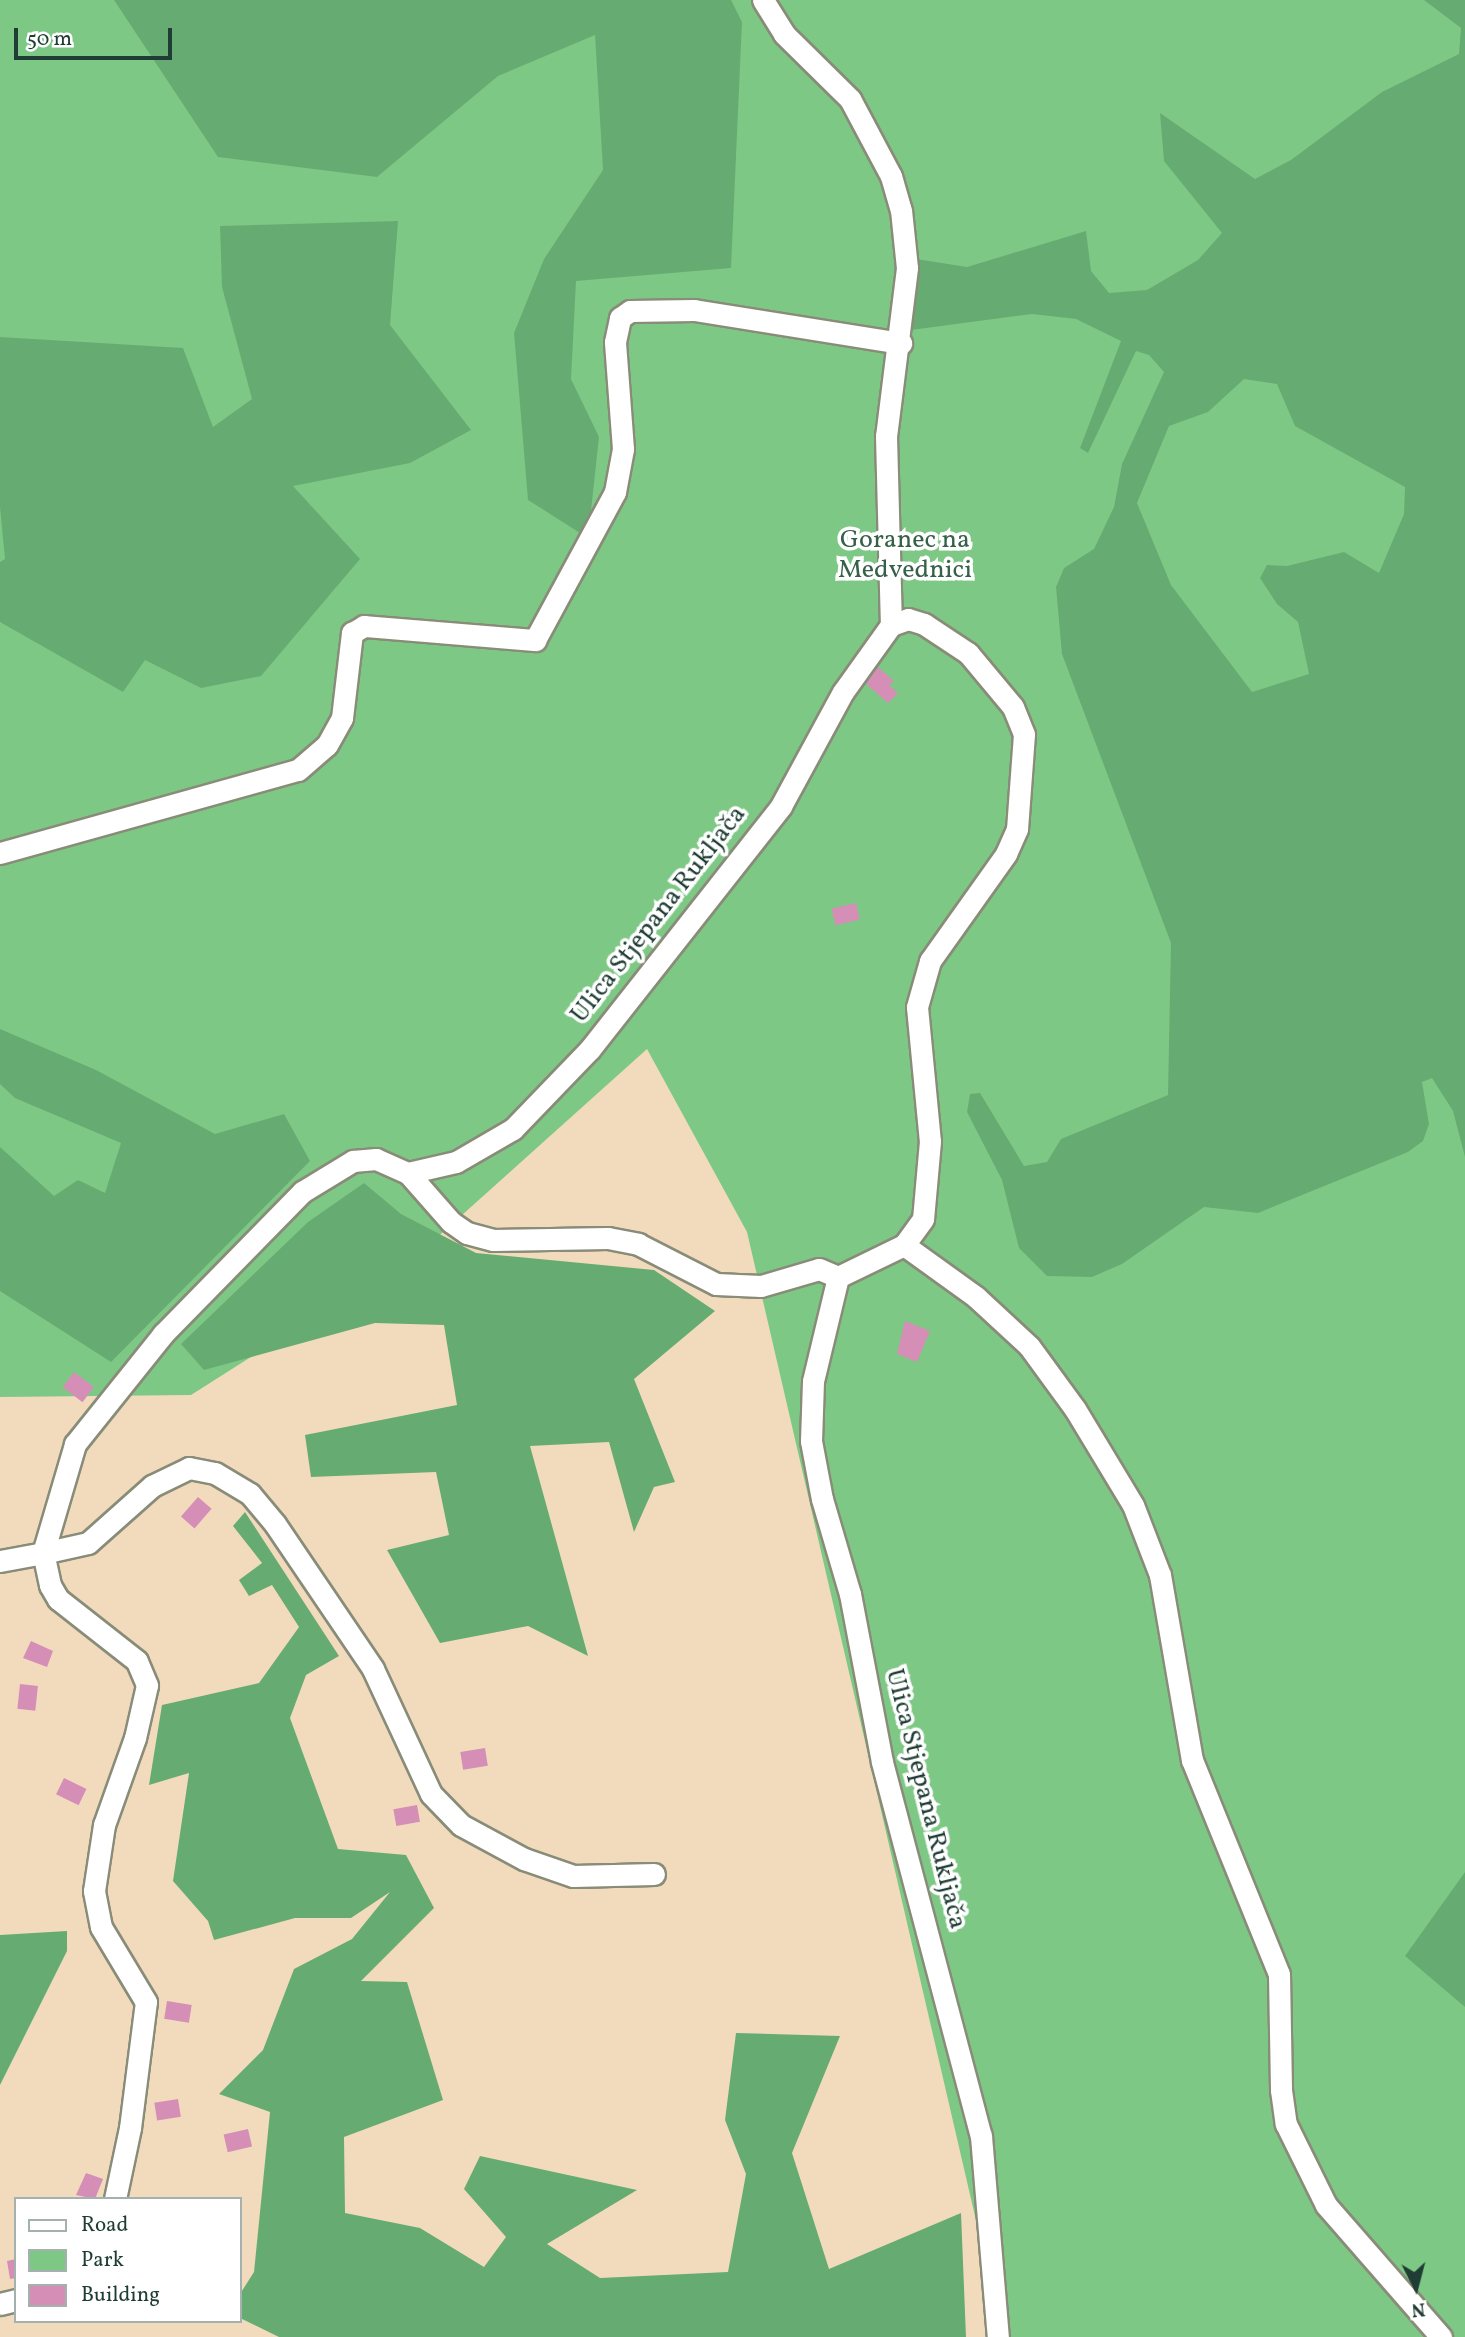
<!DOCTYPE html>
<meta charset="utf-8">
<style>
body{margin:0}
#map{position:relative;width:1465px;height:2337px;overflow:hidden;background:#f2dbbc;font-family:Vollkorn,serif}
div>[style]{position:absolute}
.green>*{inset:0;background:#7ec885}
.forest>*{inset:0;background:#66ac72}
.building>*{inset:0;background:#d58eb6;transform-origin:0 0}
.roads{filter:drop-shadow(2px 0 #888c78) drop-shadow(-2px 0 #888c78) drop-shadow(0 2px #888c78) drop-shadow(0 -2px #888c78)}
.minor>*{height:21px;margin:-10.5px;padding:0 10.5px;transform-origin:10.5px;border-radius:10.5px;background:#fff}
span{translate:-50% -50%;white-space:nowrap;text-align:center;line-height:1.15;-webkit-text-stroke:7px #fff;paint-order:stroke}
.park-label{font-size:26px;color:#376048}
.street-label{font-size:26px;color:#1f3d34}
.legend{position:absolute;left:14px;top:2197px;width:228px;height:126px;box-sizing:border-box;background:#fff;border:2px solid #a5b1ae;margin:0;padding:9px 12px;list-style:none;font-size:21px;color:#1f3d34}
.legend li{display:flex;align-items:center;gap:14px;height:35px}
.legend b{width:35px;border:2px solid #a5b1ae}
.north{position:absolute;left:1381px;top:2253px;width:70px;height:70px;-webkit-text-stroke:5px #fff;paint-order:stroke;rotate:174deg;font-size:19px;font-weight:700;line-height:28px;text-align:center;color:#1f3d34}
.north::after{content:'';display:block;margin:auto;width:24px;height:32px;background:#1f3d34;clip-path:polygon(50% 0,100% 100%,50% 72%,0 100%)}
.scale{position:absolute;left:14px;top:28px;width:158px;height:32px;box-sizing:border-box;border:4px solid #1f3d34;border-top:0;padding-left:9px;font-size:21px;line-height:24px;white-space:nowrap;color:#1f3d34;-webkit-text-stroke:5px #fff;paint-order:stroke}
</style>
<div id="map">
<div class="green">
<div style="clip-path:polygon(0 0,1465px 0,1465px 2337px,1003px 2337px,747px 1232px,647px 1049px,433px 1241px,191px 1395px,0 1397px)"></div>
</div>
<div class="forest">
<div style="clip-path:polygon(114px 0,731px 0,742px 22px,731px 268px,576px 281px,571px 379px,599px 437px,588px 538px,528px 500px,514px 333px,544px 259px,603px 170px,595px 35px,498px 76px,377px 177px,218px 157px)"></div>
<div style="clip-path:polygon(evenodd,1424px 0,1465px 0,1465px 1157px,1453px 1111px,1432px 1078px,1422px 1082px,1429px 1124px,1423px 1141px,1408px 1152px,1258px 1213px,1204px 1207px,1122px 1264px,1092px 1277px,1047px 1276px,1019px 1248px,1002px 1180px,967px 1112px,970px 1094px,980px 1093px,1024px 1166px,1047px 1162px,1061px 1139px,1168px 1095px,1171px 943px,1062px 654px,1056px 587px,1064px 568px,1094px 549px,1114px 507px,1122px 464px,1164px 372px,1149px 355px,1136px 351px,1088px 453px,1080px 448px,1121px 341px,1076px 319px,1032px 314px,911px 330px,910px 258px,967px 267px,1086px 231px,1091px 271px,1109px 293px,1147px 290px,1198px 260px,1222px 233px,1164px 161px,1160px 113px,1255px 179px,1291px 160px,1382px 92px,1459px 54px,1461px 28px,1424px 0,1244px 379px,1277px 384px,1295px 426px,1405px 487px,1404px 514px,1379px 573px,1344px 552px,1287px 566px,1267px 565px,1260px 578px,1277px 604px,1298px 622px,1309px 674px,1252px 692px,1171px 585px,1137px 503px,1169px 426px,1208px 412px,1244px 379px)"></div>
<div style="clip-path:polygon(398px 221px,390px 325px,471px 430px,410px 463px,293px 486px,360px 559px,261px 676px,201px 688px,145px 660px,123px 692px,0 622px,0 562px,5px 559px,0 507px,0 337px,183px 348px,213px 427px,252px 399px,222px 287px,220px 226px)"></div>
<div style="clip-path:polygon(0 1029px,96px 1070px,215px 1134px,284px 1114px,310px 1161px,111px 1362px,0 1291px,0 1147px,54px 1196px,78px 1180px,105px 1193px,121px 1143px,15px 1098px,0 1084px)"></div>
<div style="clip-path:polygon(364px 1183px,401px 1214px,476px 1253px,654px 1270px,715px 1311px,634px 1379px,675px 1482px,654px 1487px,634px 1532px,609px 1442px,530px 1446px,588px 1656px,528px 1626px,440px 1643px,387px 1550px,449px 1535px,436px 1472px,311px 1477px,305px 1435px,457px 1405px,444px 1325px,375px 1323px,204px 1370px,181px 1344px,308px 1222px)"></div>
<div style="clip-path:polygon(245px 1512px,339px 1656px,306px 1675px,290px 1718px,338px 1849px,406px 1855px,434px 1908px,361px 1981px,407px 1982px,443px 2100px,344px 2137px,345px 2213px,420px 2228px,484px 2267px,506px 2237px,464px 2189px,480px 2156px,637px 2190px,547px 2244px,600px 2278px,728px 2272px,746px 2174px,725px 2120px,736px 2033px,840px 2036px,792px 2153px,829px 2269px,961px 2213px,966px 2337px,279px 2337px,240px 2318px,240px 2294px,254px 2272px,270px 2112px,219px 2094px,263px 2050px,294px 1969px,352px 1939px,390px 1892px,351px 1918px,295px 1918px,214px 1940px,208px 1921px,173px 1881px,189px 1773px,149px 1785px,162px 1705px,259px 1683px,299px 1627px,272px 1585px,249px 1596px,239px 1580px,262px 1563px,233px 1526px)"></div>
<div style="clip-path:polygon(1465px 1872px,1465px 2007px,1405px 1956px)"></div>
<div style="clip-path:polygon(67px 1931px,67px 1951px,0 2085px,0 1935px)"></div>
</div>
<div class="building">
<div style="clip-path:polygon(878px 667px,894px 681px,889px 685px,898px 693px,888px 703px,864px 682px)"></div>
<div style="left:856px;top:903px;width:17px;height:25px;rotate:77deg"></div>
<div style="clip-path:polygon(905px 1321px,930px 1331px,917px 1362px,897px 1354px)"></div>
<div style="left:74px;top:1372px;width:25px;height:19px;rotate:37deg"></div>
<div style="left:198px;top:1497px;width:18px;height:26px;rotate:41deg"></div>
<div style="clip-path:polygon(31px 1641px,53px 1651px,47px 1667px,23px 1658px)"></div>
<div style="left:20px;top:1684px;width:18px;height:25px;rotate:6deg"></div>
<div style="left:485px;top:1748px;width:18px;height:25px;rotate:81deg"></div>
<div style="left:64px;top:1778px;width:25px;height:18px;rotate:26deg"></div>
<div style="left:417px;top:1805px;width:17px;height:24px;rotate:80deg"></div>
<div style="left:167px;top:2001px;width:25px;height:18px;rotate:9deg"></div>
<div style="left:178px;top:2099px;width:18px;height:24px;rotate:81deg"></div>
<div style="left:248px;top:2129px;width:18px;height:25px;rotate:77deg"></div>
<div style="clip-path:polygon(86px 2173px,103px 2179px,95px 2199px,76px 2195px)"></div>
<div style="clip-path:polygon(16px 2259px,16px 2278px,10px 2279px,7px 2261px)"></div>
</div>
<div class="roads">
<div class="minor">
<div style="left:763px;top:0;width:40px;rotate:58deg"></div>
<div style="left:784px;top:34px;width:93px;rotate:44.6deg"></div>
<div style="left:850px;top:99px;width:87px;rotate:62deg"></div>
<div style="left:891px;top:176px;width:35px;rotate:74deg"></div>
<div style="left:901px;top:210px;width:58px;rotate:84.1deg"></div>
<div style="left:907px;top:268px;width:169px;rotate:97.1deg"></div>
<div style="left:886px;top:436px;width:189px;rotate:88.5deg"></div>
<div style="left:0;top:853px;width:309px;rotate:-15.6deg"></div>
<div style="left:298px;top:770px;width:38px;rotate:-41deg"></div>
<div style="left:327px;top:745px;width:31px;rotate:-61deg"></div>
<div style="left:342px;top:718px;width:86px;rotate:-83.3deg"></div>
<div style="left:352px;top:633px;width:14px;rotate:-30deg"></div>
<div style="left:364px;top:626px;width:172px;rotate:4.7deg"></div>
<div style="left:535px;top:640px;width:168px;rotate:-61.6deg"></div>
<div style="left:615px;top:492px;width:44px;rotate:-79.5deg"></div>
<div style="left:623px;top:449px;width:107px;rotate:-94.3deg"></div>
<div style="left:615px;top:342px;width:25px;rotate:-78deg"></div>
<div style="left:620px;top:318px;width:12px;rotate:-35deg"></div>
<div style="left:630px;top:311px;width:64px;rotate:-0.9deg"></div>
<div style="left:694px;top:310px;width:210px;rotate:9.1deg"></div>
<div style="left:408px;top:1173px;width:65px;rotate:48.7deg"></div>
<div style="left:451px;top:1222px;width:19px;rotate:35deg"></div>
<div style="left:467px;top:1233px;width:27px;rotate:15deg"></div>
<div style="left:493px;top:1240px;width:115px;rotate:-1deg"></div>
<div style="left:608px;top:1238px;width:31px;rotate:11deg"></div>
<div style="left:638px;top:1244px;width:88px;rotate:27.1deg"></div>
<div style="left:716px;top:1284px;width:45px;rotate:2.5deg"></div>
<div style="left:761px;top:1286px;width:60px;rotate:-16.3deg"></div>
<div style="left:819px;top:1269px;width:21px;rotate:23deg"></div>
<div style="left:904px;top:1245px;width:89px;rotate:35.8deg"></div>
<div style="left:976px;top:1297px;width:72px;rotate:42.8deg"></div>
<div style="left:1029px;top:1346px;width:78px;rotate:53.9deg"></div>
<div style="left:1075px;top:1409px;width:112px;rotate:58.9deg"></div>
<div style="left:1133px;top:1505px;width:75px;rotate:68.9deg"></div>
<div style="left:1160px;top:1575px;width:188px;rotate:80.2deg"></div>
<div style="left:1192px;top:1760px;width:231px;rotate:67.9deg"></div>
<div style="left:1279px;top:1974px;width:116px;rotate:89deg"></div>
<div style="left:1281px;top:2090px;width:34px;rotate:82deg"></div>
<div style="left:1286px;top:2124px;width:90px;rotate:63.7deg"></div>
<div style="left:1326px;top:2205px;width:175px;rotate:48.9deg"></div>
<div style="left:0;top:1561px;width:44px;rotate:-10.5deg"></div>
<div style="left:43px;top:1553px;width:114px;rotate:-73.6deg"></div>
<div style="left:75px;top:1444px;width:141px;rotate:-51.3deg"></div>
<div style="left:163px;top:1334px;width:199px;rotate:-45.6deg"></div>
<div style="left:302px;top:1192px;width:60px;rotate:-31.3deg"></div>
<div style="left:353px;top:1161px;width:23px;rotate:-5deg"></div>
<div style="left:376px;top:1159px;width:35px;rotate:24deg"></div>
<div style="left:408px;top:1173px;width:49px;rotate:-12.9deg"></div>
<div style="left:456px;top:1162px;width:66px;rotate:-30.1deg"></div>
<div style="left:513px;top:1129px;width:111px;rotate:-46.1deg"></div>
<div style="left:590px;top:1049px;width:309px;rotate:-51.8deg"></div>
<div style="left:781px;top:806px;width:130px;rotate:-61.5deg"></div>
<div style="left:843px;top:692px;width:82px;rotate:-54.4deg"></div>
<div style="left:891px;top:625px;width:18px;rotate:-19deg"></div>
<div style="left:908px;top:619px;width:17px;rotate:17deg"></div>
<div style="left:924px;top:624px;width:53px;rotate:33.4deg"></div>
<div style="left:968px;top:653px;width:70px;rotate:50.2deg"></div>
<div style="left:1013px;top:707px;width:29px;rotate:68deg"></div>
<div style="left:1024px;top:734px;width:95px;rotate:94.2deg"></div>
<div style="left:1017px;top:829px;width:27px;rotate:114deg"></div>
<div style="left:1006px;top:854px;width:131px;rotate:125.4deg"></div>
<div style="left:930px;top:961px;width:48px;rotate:105.8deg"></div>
<div style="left:917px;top:1007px;width:135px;rotate:84.5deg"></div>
<div style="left:930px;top:1141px;width:78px;rotate:95.1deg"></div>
<div style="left:923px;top:1219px;width:32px;rotate:126deg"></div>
<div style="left:904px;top:1245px;width:73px;rotate:154.1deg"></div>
<div style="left:838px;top:1277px;width:107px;rotate:103.5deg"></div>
<div style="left:813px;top:1381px;width:60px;rotate:91.9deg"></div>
<div style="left:811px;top:1441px;width:59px;rotate:79.3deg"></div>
<div style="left:822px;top:1499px;width:99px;rotate:73.6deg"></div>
<div style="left:850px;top:1594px;width:171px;rotate:79.2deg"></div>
<div style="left:882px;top:1762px;width:387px;rotate:75.2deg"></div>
<div style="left:981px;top:2136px;width:202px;rotate:85.2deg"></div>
<div style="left:115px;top:2199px;width:73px;rotate:-78.1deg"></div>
<div style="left:130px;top:2128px;width:127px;rotate:-82.8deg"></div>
<div style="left:146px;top:2002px;width:87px;rotate:-121deg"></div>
<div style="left:101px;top:1927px;width:37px;rotate:-101deg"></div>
<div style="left:94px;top:1891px;width:67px;rotate:-81.4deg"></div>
<div style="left:104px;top:1825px;width:92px;rotate:-70.4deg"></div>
<div style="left:135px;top:1738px;width:54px;rotate:-77.2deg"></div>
<div style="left:147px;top:1685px;width:26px;rotate:-113deg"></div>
<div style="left:137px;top:1661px;width:100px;rotate:-141.9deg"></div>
<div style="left:58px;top:1599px;width:16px;rotate:-120deg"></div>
<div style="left:50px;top:1585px;width:33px;rotate:-102deg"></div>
<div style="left:43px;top:1553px;width:46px;rotate:-12.5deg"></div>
<div style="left:88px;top:1543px;width:86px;rotate:-41.7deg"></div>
<div style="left:152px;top:1486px;width:41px;rotate:-25.9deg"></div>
<div style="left:189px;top:1468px;width:26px;rotate:11deg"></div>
<div style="left:215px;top:1473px;width:41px;rotate:31deg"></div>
<div style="left:250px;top:1494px;width:39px;rotate:50deg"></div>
<div style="left:275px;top:1524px;width:175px;rotate:55.9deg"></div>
<div style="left:373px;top:1669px;width:138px;rotate:65.1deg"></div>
<div style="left:431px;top:1794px;width:43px;rotate:45.9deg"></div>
<div style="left:461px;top:1825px;width:72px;rotate:28.4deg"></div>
<div style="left:524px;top:1859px;width:52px;rotate:19.1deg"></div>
<div style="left:573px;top:1876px;width:81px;rotate:-1.4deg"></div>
<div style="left:0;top:2304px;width:16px;rotate:-14deg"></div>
</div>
</div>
<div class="park-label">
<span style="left:905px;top:556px">Goranec na<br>Medvednici</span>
</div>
<div class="street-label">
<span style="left:659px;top:915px;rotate:-52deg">Ulica Stjepana Rukljača</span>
<span style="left:925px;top:1799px;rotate:76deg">Ulica Stjepana Rukljača</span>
</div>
<ul class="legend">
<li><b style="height:9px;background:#fff"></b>Road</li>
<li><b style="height:19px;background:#7ec885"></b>Park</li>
<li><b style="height:19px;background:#d58eb6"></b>Building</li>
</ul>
<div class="north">N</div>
<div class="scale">50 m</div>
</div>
